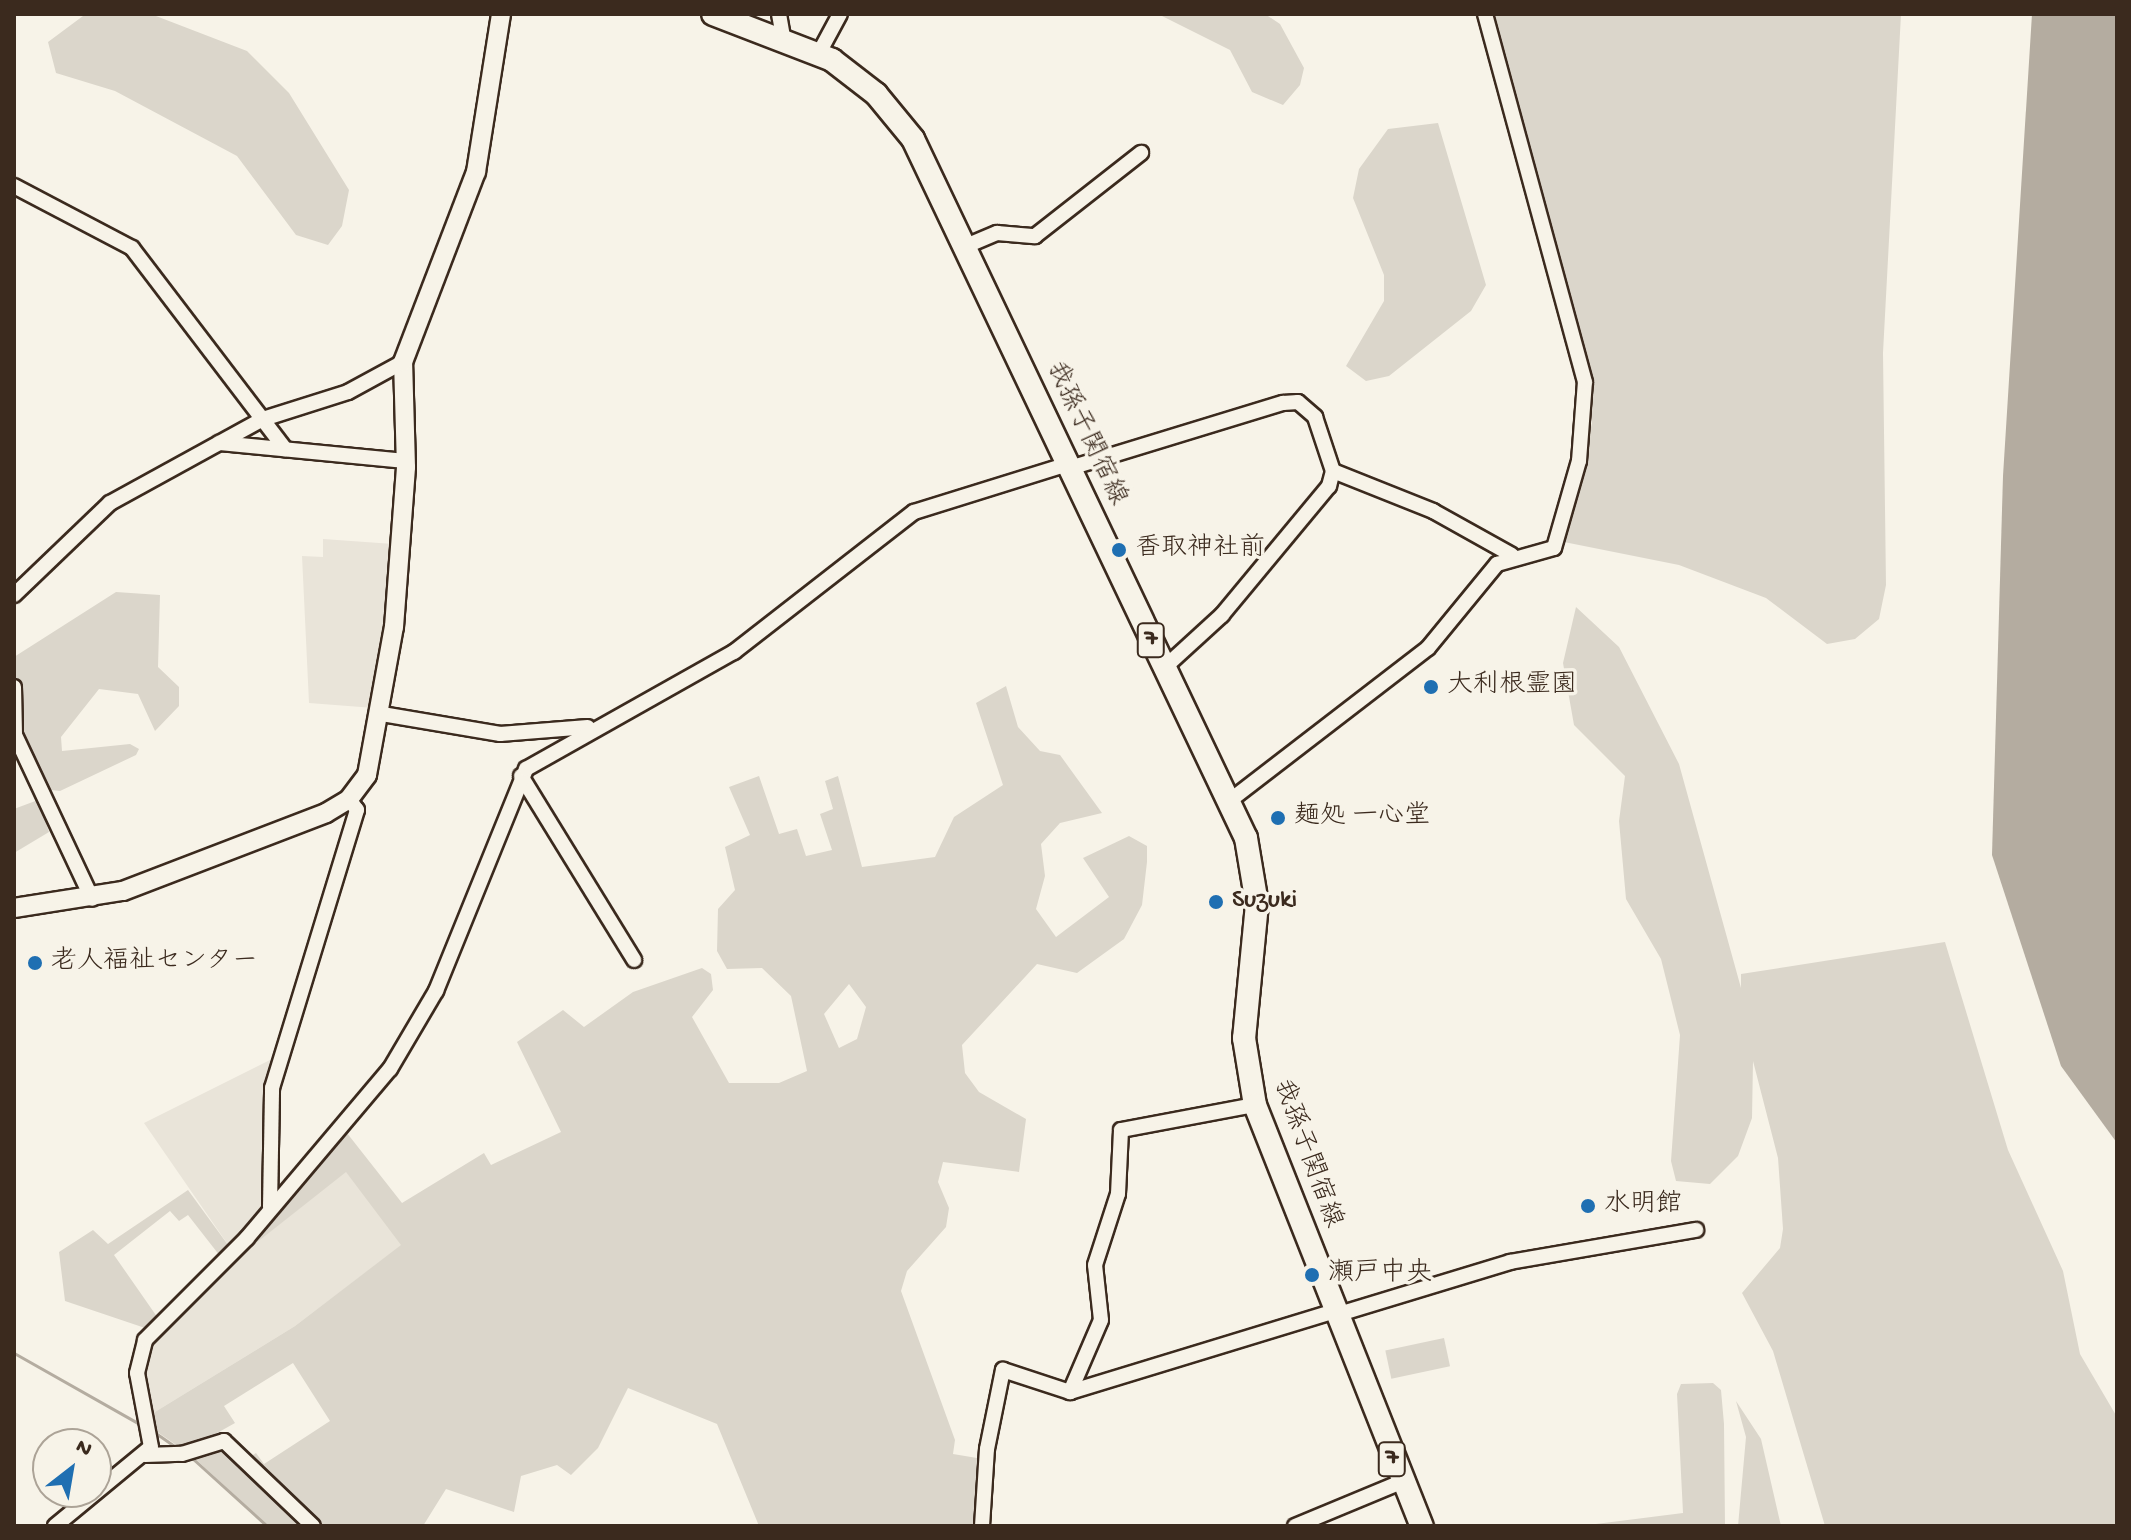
<!DOCTYPE html>
<meta charset="utf-8">
<style>
body{margin:0}
#map{position:relative;width:2131px;height:1540px;overflow:hidden;background:#f7f3e8;font-family:"Gochi Hand","Klee One",sans-serif}
div>[style]{position:absolute}
.built>*{inset:0;background:#e9e4d9}
.green>*{inset:0;background:#dbd6cb;transform-origin:0 0}
.water>*{inset:0;background:#b4aca0}
.stream>*{height:3px;margin:-1.5px;padding:0 1.5px;transform-origin:1.5px;border-radius:1.5px;background:#b4aca0}
.roads{filter:drop-shadow(2px 0 #3b2a1e) drop-shadow(-2px 0 #3b2a1e) drop-shadow(0 2px #3b2a1e) drop-shadow(0 -2px #3b2a1e)}
.minor>*{height:14px;margin:-7px;padding:0 7px;transform-origin:7px;border-radius:7px;background:#f7f3e8}
.tertiary>*{height:18px;margin:-9px;padding:0 9px;transform-origin:9px;border-radius:9px;background:#f7f3e8}
.primary>*{height:22px;margin:-11px;padding:0 11px;transform-origin:11px;border-radius:11px;background:#f7f3e8}
.dots>*{width:22px;height:22px;translate:-50% -50%;box-sizing:border-box;border:4px solid #f7f3e8;border-radius:50%}
span{translate:-50% -50%;white-space:nowrap;text-align:center;line-height:1.15;-webkit-text-stroke:7px #f7f3e8;paint-order:stroke}
.shield-label span{padding:2px 6px;background:#f7f3e8;border:2px solid;border-radius:6px;-webkit-text-stroke-width:0}
.shield-label{font-size:24px;color:#3b2a1e;font-weight:700}
.street-label{font-size:26px;color:#3b2a1e}
.poi-label{font-size:26px;color:#3b2a1e}
.left{translate:0 -50%;text-align:left}
.frame{position:absolute;inset:0;border:16px solid #3b2a1e;pointer-events:none}
.north{position:absolute;left:32px;top:1428px;width:80px;height:80px;box-sizing:border-box;background:#f7f3e8;border:2px solid #aca397;border-radius:50%;rotate:31deg;font-size:22px;font-weight:700;line-height:32px;text-align:center;color:#3b2a1e}
.north::after{content:'';display:block;margin:auto;width:28px;height:36px;background:#1f6fb2;clip-path:polygon(50% 0,100% 100%,50% 72%,0 100%)}
</style>
<div id="map">
<div class="built">
<div style="clip-path:polygon(323px 539px,393px 544px,374px 708px,309px 703px,302px 556px,323px 557px)"></div>
<div style="clip-path:polygon(274px 1058px,264px 1210px,231px 1249px,144px 1123px)"></div>
<div style="clip-path:polygon(346px 1171px,402px 1245px,295px 1326px,150px 1415px,141px 1384px,145px 1345px,232px 1262px)"></div>
</div>
<div class="green">
<div style="clip-path:polygon(1158px 14px,1265px 14px,1280px 24px,1304px 68px,1300px 85px,1283px 105px,1252px 92px,1230px 50px)"></div>
<div style="clip-path:polygon(1491px 14px,1901px 14px,1883px 353px,1886px 585px,1879px 619px,1855px 639px,1827px 644px,1766px 598px,1679px 565px,1564px 542px,1592px 423px,1592px 381px)"></div>
<div style="clip-path:polygon(83px 16px,156px 16px,247px 51px,289px 93px,349px 190px,342px 226px,328px 245px,296px 235px,237px 156px,115px 91px,56px 73px,48px 42px)"></div>
<div style="clip-path:polygon(1438px 123px,1486px 285px,1471px 311px,1389px 376px,1366px 381px,1346px 366px,1384px 301px,1384px 275px,1353px 198px,1359px 169px,1388px 129px)"></div>
<div style="clip-path:polygon(116px 592px,160px 595px,158px 667px,179px 687px,179px 706px,155px 731px,138px 694px,99px 689px,61px 737px,62px 751px,130px 744px,139px 749px,136px 755px,60px 791px,42px 789px,20px 739px,14px 657px)"></div>
<div style="clip-path:polygon(1576px 607px,1619px 647px,1679px 764px,1741px 988px,1741px 974px,1945px 942px,2008px 1150px,2063px 1271px,2080px 1354px,2117px 1417px,2117px 1526px,1825px 1526px,1773px 1351px,1742px 1293px,1780px 1248px,1783px 1229px,1778px 1158px,1753px 1061px,1752px 1118px,1738px 1156px,1710px 1184px,1676px 1181px,1671px 1161px,1680px 1035px,1661px 959px,1626px 899px,1619px 821px,1625px 776px,1574px 725px,1563px 663px)"></div>
<div style="clip-path:polygon(evenodd,1006px 686px,1018px 727px,1040px 751px,1060px 755px,1102px 813px,1060px 823px,1041px 844px,1045px 876px,1036px 909px,1056px 937px,1109px 897px,1083px 858px,1129px 836px,1147px 846px,1147px 862px,1142px 905px,1124px 939px,1077px 973px,1037px 964px,962px 1045px,965px 1073px,979px 1092px,1026px 1119px,1019px 1172px,943px 1162px,938px 1182px,949px 1208px,946px 1227px,907px 1271px,901px 1291px,955px 1440px,953px 1454px,983px 1459px,978px 1526px,759px 1526px,717px 1424px,628px 1388px,598px 1448px,571px 1475px,557px 1465px,521px 1476px,514px 1512px,446px 1489px,423px 1526px,314px 1526px,250px 1457px,256px 1453px,264px 1464px,330px 1421px,293px 1363px,224px 1406px,235px 1423px,185px 1451px,153px 1429px,150px 1415px,295px 1326px,401px 1245px,346px 1172px,232px 1262px,343px 1128px,402px 1203px,484px 1153px,491px 1165px,561px 1132px,517px 1042px,563px 1010px,584px 1027px,633px 992px,702px 968px,711px 974px,713px 990px,692px 1017px,729px 1083px,779px 1083px,807px 1071px,791px 996px,762px 968px,727px 969px,717px 951px,718px 909px,735px 890px,725px 847px,750px 835px,729px 787px,759px 776px,779px 834px,797px 829px,806px 856px,832px 850px,820px 814px,833px 809px,825px 781px,838px 776px,862px 867px,935px 857px,954px 817px,1003px 785px,976px 703px,1006px 686px,849px 984px,866px 1007px,857px 1039px,839px 1048px,824px 1014px,849px 984px)"></div>
<div style="clip-path:polygon(38px 800px,49px 832px,14px 853px,14px 809px)"></div>
<div style="clip-path:polygon(188px 1190px,231px 1249px,220px 1256px,188px 1215px,179px 1221px,170px 1211px,114px 1255px,160px 1321px,151px 1330px,65px 1301px,59px 1252px,93px 1230px,108px 1244px)"></div>
<div style="left:1444px;top:1338px;width:29px;height:60px;rotate:78deg"></div>
<div style="clip-path:polygon(1713px 1383px,1721px 1390px,1724px 1424px,1725px 1526px,1580px 1526px,1683px 1513px,1677px 1394px,1681px 1384px)"></div>
<div style="clip-path:polygon(1736px 1401px,1761px 1439px,1781px 1526px,1738px 1526px,1746px 1437px)"></div>
<div style="clip-path:polygon(220px 1443px,309px 1526px,268px 1526px,190px 1454px)"></div>
</div>
<div class="water">
<div style="clip-path:polygon(2032px 14px,2117px 14px,2117px 1143px,2061px 1066px,1992px 855px,2003px 476px)"></div>
</div>
<div class="stream">
<div style="left:14px;top:1353px;width:148px;rotate:29.5deg"></div>
<div style="left:157px;top:1434px;width:24px;rotate:35deg"></div>
<div style="left:192px;top:1458px;width:101px;rotate:42.2deg"></div>
</div>
<div class="roads">
<div class="minor">
<div style="left:779px;top:14px;width:22px;rotate:80deg"></div>
<div style="left:819px;top:53px;width:44px;rotate:-61.7deg"></div>
<div style="left:14px;top:186px;width:133px;rotate:27.7deg"></div>
<div style="left:132px;top:248px;width:253px;rotate:52.7deg"></div>
<div style="left:966px;top:246px;width:34px;rotate:-23deg"></div>
<div style="left:997px;top:233px;width:38px;rotate:5deg"></div>
<div style="left:1035px;top:236px;width:135px;rotate:-38.1deg"></div>
<div style="left:219px;top:443px;width:188px;rotate:5.5deg"></div>
<div style="left:1070px;top:468px;width:223px;rotate:-17deg"></div>
<div style="left:1283px;top:403px;width:15px;rotate:-4deg"></div>
<div style="left:1298px;top:402px;width:23px;rotate:41deg"></div>
<div style="left:1315px;top:417px;width:57px;rotate:71.6deg"></div>
<div style="left:1333px;top:471px;width:16px;rotate:105deg"></div>
<div style="left:1329px;top:486px;width:168px;rotate:129.7deg"></div>
<div style="left:1222px;top:615px;width:79px;rotate:137.6deg"></div>
<div style="left:1333px;top:471px;width:108px;rotate:21.8deg"></div>
<div style="left:1433px;top:511px;width:90px;rotate:29.1deg"></div>
<div style="left:14px;top:595px;width:133px;rotate:-43.8deg"></div>
<div style="left:110px;top:503px;width:175px;rotate:-28.8deg"></div>
<div style="left:263px;top:419px;width:89px;rotate:-17.6deg"></div>
<div style="left:348px;top:392px;width:63px;rotate:-28.6deg"></div>
<div style="left:14px;top:687px;width:48px;rotate:88.8deg"></div>
<div style="left:15px;top:735px;width:181px;rotate:64.8deg"></div>
<div style="left:382px;top:714px;width:120px;rotate:9.6deg"></div>
<div style="left:500px;top:734px;width:88px;rotate:-4.5deg"></div>
<div style="left:521px;top:776px;width:216px;rotate:58.4deg"></div>
<div style="left:1228px;top:802px;width:252px;rotate:-37.6deg"></div>
<div style="left:1428px;top:648px;width:109px;rotate:-50.6deg"></div>
<div style="left:1497px;top:564px;width:59px;rotate:-15.7deg"></div>
<div style="left:1554px;top:548px;width:91px;rotate:-74deg"></div>
<div style="left:1579px;top:461px;width:79px;rotate:-85.7deg"></div>
<div style="left:1585px;top:382px;width:381px;rotate:-105.2deg"></div>
<div style="left:270px;top:1207px;width:119px;rotate:-89deg"></div>
<div style="left:272px;top:1088px;width:291px;rotate:-73deg"></div>
<div style="left:357px;top:810px;width:14px;rotate:-126deg"></div>
<div style="left:1336px;top:1315px;width:182px;rotate:-16.9deg"></div>
<div style="left:1510px;top:1262px;width:189px;rotate:-9.8deg"></div>
<div style="left:1070px;top:1392px;width:78px;rotate:-66.7deg"></div>
<div style="left:1101px;top:1320px;width:55px;rotate:-96.2deg"></div>
<div style="left:1095px;top:1265px;width:75px;rotate:-72.1deg"></div>
<div style="left:1118px;top:1194px;width:64px;rotate:-87.3deg"></div>
<div style="left:1121px;top:1130px;width:136px;rotate:-10.6deg"></div>
<div style="left:145px;top:1455px;width:37px;rotate:-2deg"></div>
<div style="left:182px;top:1454px;width:44px;rotate:-17.2deg"></div>
<div style="left:224px;top:1441px;width:123px;rotate:43.7deg"></div>
<div style="left:55px;top:1526px;width:124px;rotate:-39.5deg"></div>
<div style="left:151px;top:1447px;width:75px;rotate:-100.7deg"></div>
<div style="left:137px;top:1373px;width:34px;rotate:-76deg"></div>
<div style="left:145px;top:1340px;width:144px;rotate:-45deg"></div>
<div style="left:247px;top:1238px;width:221px;rotate:-49.8deg"></div>
<div style="left:390px;top:1069px;width:91px;rotate:-59.5deg"></div>
<div style="left:436px;top:991px;width:240px;rotate:-67.9deg"></div>
<div style="left:526px;top:769px;width:239px;rotate:-29.4deg"></div>
<div style="left:734px;top:652px;width:228px;rotate:-37.9deg"></div>
<div style="left:914px;top:512px;width:161px;rotate:-17.3deg"></div>
<div style="left:982px;top:1526px;width:77px;rotate:-86.3deg"></div>
<div style="left:987px;top:1449px;width:81px;rotate:-78.6deg"></div>
<div style="left:1003px;top:1370px;width:71px;rotate:18.2deg"></div>
<div style="left:1070px;top:1392px;width:277px;rotate:-17deg"></div>
<div style="left:1295px;top:1526px;width:115px;rotate:-22.5deg"></div>
</div>
<div class="tertiary">
<div style="left:14px;top:908px;width:110px;rotate:-8.9deg"></div>
<div style="left:123px;top:891px;width:217px;rotate:-21deg"></div>
<div style="left:326px;top:813px;width:27px;rotate:-31deg"></div>
<div style="left:349px;top:799px;width:30px;rotate:-53deg"></div>
<div style="left:367px;top:775px;width:150px;rotate:-79.7deg"></div>
<div style="left:394px;top:627px;width:160px;rotate:-85.7deg"></div>
<div style="left:406px;top:467px;width:105px;rotate:-91.6deg"></div>
<div style="left:403px;top:362px;width:204px;rotate:-69deg"></div>
<div style="left:476px;top:172px;width:160px;rotate:-81deg"></div>
</div>
<div class="primary">
<div style="left:713px;top:14px;width:128px;rotate:21.1deg"></div>
<div style="left:832px;top:60px;width:56px;rotate:37.7deg"></div>
<div style="left:876px;top:94px;width:58px;rotate:50.6deg"></div>
<div style="left:913px;top:139px;width:774px;rotate:64.53deg"></div>
<div style="left:1246px;top:838px;width:67px;rotate:80.5deg"></div>
<div style="left:1257px;top:904px;width:135px;rotate:95.5deg"></div>
<div style="left:1244px;top:1038px;width:68px;rotate:80.7deg"></div>
<div style="left:1255px;top:1105px;width:453px;rotate:68.4deg"></div>
</div>
</div>
<div class="dots">
<div style="left:1119px;top:550px;background:#1f6fb2"></div>
<div style="left:1431px;top:687px;background:#1f6fb2"></div>
<div style="left:1278px;top:818px;background:#1f6fb2"></div>
<div style="left:1216px;top:902px;background:#1f6fb2"></div>
<div style="left:35px;top:963px;background:#1f6fb2"></div>
<div style="left:1588px;top:1206px;background:#1f6fb2"></div>
<div style="left:1312px;top:1275px;background:#1f6fb2"></div>
</div>
<div class="shield-label">
<span style="left:1151px;top:640px">7</span>
<span style="left:1392px;top:1459px">7</span>
</div>
<div class="street-label">
<span style="left:1085px;top:434px;rotate:65deg">我孫子関宿線</span>
<span style="left:1306px;top:1154px;rotate:70deg">我孫子関宿線</span>
</div>
<div class="poi-label">
<span class="left" style="left:1135px;top:550px">香取神社前</span>
<span class="left" style="left:1447px;top:687px">大利根霊園</span>
<span class="left" style="left:1294px;top:818px">麺処 一心堂</span>
<span class="left" style="left:1232px;top:902px">Suzuki</span>
<span class="left" style="left:51px;top:963px">老人福祉センター</span>
<span class="left" style="left:1604px;top:1206px">水明館</span>
<span class="left" style="left:1328px;top:1275px">瀬戸中央</span>
</div>
<div class="frame"></div>
<div class="north">N</div>
</div>
